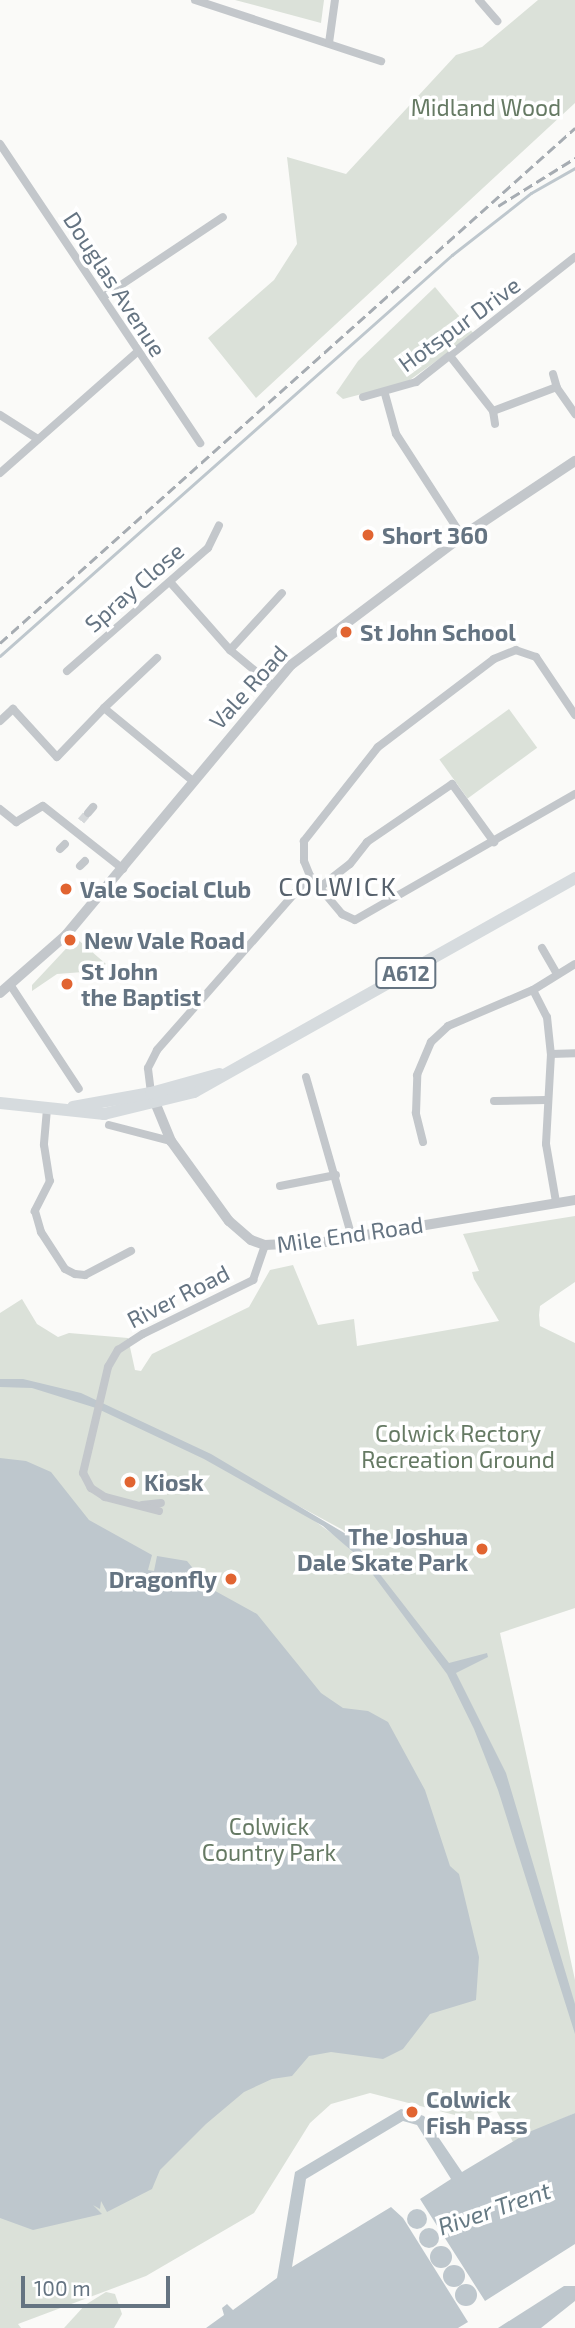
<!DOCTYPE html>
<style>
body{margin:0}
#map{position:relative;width:575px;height:2328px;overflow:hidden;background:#fafaf8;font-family:"Exo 2",sans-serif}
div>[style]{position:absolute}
.green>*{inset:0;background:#dbe1d9;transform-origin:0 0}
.water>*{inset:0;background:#bec7cd}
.round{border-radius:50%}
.stream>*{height:2.5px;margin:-1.25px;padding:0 1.25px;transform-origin:1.25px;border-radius:1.25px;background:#bec7cd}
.minor-tunnel>*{height:8px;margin-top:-4px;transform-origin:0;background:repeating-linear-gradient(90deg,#d5d8da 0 8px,transparent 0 12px)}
.minor>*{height:8px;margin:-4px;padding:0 4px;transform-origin:4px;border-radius:4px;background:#c3c7cb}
.tertiary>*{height:10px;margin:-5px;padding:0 5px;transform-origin:5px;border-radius:5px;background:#c3c7cb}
.primary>*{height:12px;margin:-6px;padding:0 6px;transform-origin:6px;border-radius:6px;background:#d6dbde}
.rail>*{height:2.5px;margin-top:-1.25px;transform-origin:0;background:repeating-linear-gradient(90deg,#a6acb2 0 10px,transparent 0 15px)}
.dots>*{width:19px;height:19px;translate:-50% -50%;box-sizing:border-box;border:4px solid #fff;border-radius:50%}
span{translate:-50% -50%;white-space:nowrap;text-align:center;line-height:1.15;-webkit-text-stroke:7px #fff;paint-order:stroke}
.shield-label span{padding:2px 5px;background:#fff;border:2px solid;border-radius:5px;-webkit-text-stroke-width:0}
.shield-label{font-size:21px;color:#657482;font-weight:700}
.park-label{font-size:23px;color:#667a64}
.street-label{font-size:23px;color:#657482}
.poi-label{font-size:23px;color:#657482;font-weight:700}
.left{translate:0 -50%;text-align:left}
.right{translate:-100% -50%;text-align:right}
.water-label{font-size:24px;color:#657983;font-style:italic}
.quarter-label{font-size:26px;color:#57626d;letter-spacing:2px}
.scale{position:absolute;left:21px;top:2276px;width:149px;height:32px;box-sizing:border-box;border:4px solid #657482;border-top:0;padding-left:9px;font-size:21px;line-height:24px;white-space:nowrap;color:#657482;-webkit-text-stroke:5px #fff;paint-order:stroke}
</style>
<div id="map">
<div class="green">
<div style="clip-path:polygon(235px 0,324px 0,321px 23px)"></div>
<div style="clip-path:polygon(538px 0,575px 0,575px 103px,256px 398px,208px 338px,274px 280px,297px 244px,287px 157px,346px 174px,456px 55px,482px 47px)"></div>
<div style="clip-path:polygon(435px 287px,474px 334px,407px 382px,343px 399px,336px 393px,358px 361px)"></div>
<div style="left:509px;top:709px;width:48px;height:86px;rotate:54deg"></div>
<div style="clip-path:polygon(76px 938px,106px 964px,93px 979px,83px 972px,57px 974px,32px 991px,32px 985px)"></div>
<div style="clip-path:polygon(evenodd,575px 1216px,575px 1282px,540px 1306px,539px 1315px,540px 1326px,575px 1343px,575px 1608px,500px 1633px,575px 1980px,575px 2113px,513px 2142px,496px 2110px,474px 2120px,370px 2093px,331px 2104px,310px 2123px,254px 2213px,146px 2276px,18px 2324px,21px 2328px,0 2328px,0 1313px,22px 1299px,37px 1324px,58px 1337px,69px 1333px,128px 1338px,135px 1370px,141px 1371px,152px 1354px,249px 1307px,270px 1270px,293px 1265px,318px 1325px,354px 1319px,357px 1346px,499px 1321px,474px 1279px,472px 1272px,479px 1271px,463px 1234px,575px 1216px,282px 1497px,343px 1530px,381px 1571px,369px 1568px,338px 1538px,282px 1497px)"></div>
<div style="clip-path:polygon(106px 2292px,115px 2294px,122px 2314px,114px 2328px,64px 2328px,85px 2305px)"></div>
</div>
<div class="water">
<div style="clip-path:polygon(0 1379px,23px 1379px,81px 1393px,211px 1454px,351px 1537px,449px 1663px,487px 1653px,488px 1657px,456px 1673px,506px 1773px,575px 2004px,575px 2034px,498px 1790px,474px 1729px,447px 1674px,362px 1560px,323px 1526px,204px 1459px,96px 1408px,32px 1388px,0 1387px)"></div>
<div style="clip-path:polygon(0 1458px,26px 1461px,51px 1472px,89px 1520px,152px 1555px,148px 1570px,154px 1571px,157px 1556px,187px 1561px,208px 1587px,257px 1614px,321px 1693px,343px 1708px,368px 1711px,388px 1722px,425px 1790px,450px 1866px,459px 1874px,479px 1957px,476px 2000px,430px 2014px,403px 2049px,383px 2059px,331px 2052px,309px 2056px,292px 2076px,272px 2079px,244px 2092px,206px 2124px,160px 2170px,152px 2189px,107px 2212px,101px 2201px,100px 2209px,93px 2205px,102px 2214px,33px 2230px,0 2218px)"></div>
<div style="clip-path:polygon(401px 2109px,424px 2116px,462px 2172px,529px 2132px,575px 2113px,575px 2244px,485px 2301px,420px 2199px,451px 2179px,417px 2125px,403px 2121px,306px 2179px,292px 2267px,391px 2207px,403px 2218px,468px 2322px,458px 2328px,206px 2328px,224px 2315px,222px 2308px,227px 2304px,233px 2310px,277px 2278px,295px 2172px)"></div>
<div class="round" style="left:407px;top:2209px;width:20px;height:20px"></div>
<div class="round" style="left:419px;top:2228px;width:20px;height:20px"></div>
<div class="round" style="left:430px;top:2246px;width:22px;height:22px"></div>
<div class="round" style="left:443px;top:2265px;width:22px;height:22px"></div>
<div class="round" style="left:455px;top:2284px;width:22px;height:22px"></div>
<div style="clip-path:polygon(564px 2286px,575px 2286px,575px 2301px,541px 2328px,498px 2328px)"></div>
</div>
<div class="stream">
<div style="left:0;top:656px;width:604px;rotate:-41.58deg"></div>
<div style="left:452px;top:255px;width:100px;rotate:-38.1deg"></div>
<div style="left:531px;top:193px;width:51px;rotate:-29.6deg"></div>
</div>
<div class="minor-tunnel">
<div style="left:81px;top:821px;width:11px;rotate:-49deg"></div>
</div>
<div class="minor">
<div style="left:195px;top:0;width:196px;rotate:18.2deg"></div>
<div style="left:479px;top:0;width:28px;rotate:49deg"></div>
<div style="left:329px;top:43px;width:43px;rotate:-82.1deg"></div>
<div style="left:0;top:144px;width:360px;rotate:56.2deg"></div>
<div style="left:103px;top:297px;width:144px;rotate:-33.7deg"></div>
<div style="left:450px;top:356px;width:70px;rotate:52deg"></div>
<div style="left:493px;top:411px;width:13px;rotate:81deg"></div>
<div style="left:553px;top:374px;width:15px;rotate:74deg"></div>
<div style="left:557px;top:388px;width:32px;rotate:55deg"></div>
<div style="left:385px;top:394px;width:41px;rotate:74.6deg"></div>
<div style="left:396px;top:434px;width:121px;rotate:57.1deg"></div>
<div style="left:363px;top:397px;width:55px;rotate:-15.8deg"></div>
<div style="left:416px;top:382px;width:202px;rotate:-38.2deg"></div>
<div style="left:493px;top:411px;width:68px;rotate:-20.6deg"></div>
<div style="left:0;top:415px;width:45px;rotate:32.3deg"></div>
<div style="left:0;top:473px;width:181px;rotate:-41.4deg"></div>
<div style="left:170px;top:582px;width:91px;rotate:48.6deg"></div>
<div style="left:230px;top:650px;width:53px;rotate:39.7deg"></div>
<div style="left:230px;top:650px;width:77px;rotate:-47.6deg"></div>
<div style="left:67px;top:671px;width:187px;rotate:-41.1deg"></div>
<div style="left:208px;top:548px;width:25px;rotate:-64deg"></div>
<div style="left:104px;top:708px;width:73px;rotate:-43.3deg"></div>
<div style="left:575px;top:715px;width:70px;rotate:-123.9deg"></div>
<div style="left:536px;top:657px;width:21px;rotate:-161deg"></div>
<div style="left:516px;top:650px;width:24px;rotate:158deg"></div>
<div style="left:494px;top:659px;width:146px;rotate:142.8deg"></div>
<div style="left:378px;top:747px;width:120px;rotate:128.2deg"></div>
<div style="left:304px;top:841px;width:20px;rotate:90deg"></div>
<div style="left:304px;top:861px;width:16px;rotate:68deg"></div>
<div style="left:310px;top:876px;width:50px;rotate:49.9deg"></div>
<div style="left:342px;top:914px;width:14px;rotate:25deg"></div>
<div style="left:355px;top:920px;width:254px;rotate:-29.8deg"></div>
<div style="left:0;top:721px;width:18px;rotate:-43deg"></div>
<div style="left:13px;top:709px;width:65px;rotate:47.5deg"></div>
<div style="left:57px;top:757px;width:68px;rotate:-46.2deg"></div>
<div style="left:104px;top:708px;width:115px;rotate:39.4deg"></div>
<div style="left:0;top:809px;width:21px;rotate:39deg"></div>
<div style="left:16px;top:822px;width:31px;rotate:-31deg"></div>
<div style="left:43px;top:806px;width:102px;rotate:38.2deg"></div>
<div style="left:88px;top:813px;width:8px;rotate:-50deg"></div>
<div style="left:60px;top:849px;width:7px;rotate:-45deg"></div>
<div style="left:80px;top:866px;width:7px;rotate:-45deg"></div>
<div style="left:319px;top:888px;width:39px;rotate:-38deg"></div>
<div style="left:350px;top:864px;width:28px;rotate:-52deg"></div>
<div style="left:367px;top:842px;width:103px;rotate:-34.3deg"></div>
<div style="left:452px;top:784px;width:72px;rotate:54.1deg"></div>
<div style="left:542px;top:948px;width:30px;rotate:60deg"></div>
<div style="left:11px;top:986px;width:123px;rotate:56.6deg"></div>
<div style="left:533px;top:990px;width:30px;rotate:63deg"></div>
<div style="left:547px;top:1017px;width:37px;rotate:84deg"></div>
<div style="left:551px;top:1054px;width:90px;rotate:93.2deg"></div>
<div style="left:546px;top:1144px;width:59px;rotate:80.2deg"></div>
<div style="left:551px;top:1054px;width:24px;rotate:-2deg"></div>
<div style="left:306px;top:1077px;width:166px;rotate:74deg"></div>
<div style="left:151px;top:1093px;width:25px;rotate:-97deg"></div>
<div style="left:148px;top:1068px;width:20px;rotate:-63deg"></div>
<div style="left:157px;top:1050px;width:232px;rotate:-48.7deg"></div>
<div style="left:494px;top:1101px;width:52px;rotate:-1.1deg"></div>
<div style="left:47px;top:1109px;width:36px;rotate:95deg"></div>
<div style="left:44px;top:1145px;width:36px;rotate:81deg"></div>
<div style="left:50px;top:1181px;width:34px;rotate:117deg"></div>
<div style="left:35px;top:1211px;width:22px;rotate:74deg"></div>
<div style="left:41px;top:1232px;width:44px;rotate:57deg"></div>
<div style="left:65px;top:1269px;width:11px;rotate:27deg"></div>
<div style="left:75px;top:1274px;width:10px;rotate:6deg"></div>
<div style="left:85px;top:1275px;width:52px;rotate:-27.6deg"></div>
<div style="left:109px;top:1125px;width:64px;rotate:14.5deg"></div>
<div style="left:423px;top:1142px;width:30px;rotate:-104deg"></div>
<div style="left:416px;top:1113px;width:38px;rotate:-88deg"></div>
<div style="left:417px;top:1075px;width:36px;rotate:-67deg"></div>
<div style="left:431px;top:1042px;width:23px;rotate:-43deg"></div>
<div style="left:448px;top:1026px;width:92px;rotate:-23deg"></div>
<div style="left:533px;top:990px;width:49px;rotate:-31.8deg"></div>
<div style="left:280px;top:1186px;width:57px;rotate:-11.1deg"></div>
<div style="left:142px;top:1505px;width:19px;rotate:-6deg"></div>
<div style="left:159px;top:1511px;width:56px;rotate:-165.5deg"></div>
<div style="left:105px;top:1497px;width:17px;rotate:-147deg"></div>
<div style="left:91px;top:1488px;width:17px;rotate:-118deg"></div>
<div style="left:83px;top:1473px;width:109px;rotate:-76.7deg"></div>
<div style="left:108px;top:1367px;width:20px;rotate:-60deg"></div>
<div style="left:118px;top:1350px;width:30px;rotate:-33deg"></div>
<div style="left:143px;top:1334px;width:123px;rotate:-26.1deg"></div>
<div style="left:253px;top:1280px;width:37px;rotate:-71deg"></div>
</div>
<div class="tertiary">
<div style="left:0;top:993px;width:88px;rotate:-41.3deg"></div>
<div style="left:66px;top:935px;width:351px;rotate:-50.2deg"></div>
<div style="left:291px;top:665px;width:214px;rotate:-37deg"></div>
<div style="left:462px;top:536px;width:136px;rotate:-33.6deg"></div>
<div style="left:152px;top:1095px;width:50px;rotate:67.6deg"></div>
<div style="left:171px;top:1141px;width:99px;rotate:54.1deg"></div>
<div style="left:229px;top:1221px;width:29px;rotate:41deg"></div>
<div style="left:251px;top:1240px;width:15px;rotate:20deg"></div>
<div style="left:265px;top:1245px;width:59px;rotate:-2.9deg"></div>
<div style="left:324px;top:1242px;width:254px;rotate:-9.5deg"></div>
</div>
<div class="primary">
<div style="left:0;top:1103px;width:105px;rotate:6deg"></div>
<div style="left:104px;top:1114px;width:93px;rotate:-13.7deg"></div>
<div style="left:194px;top:1092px;width:437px;rotate:-29.3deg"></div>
<div style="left:73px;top:1107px;width:79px;rotate:-10.2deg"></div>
<div style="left:151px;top:1093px;width:71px;rotate:-15.6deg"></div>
</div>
<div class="rail">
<div style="left:498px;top:206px;width:91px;rotate:-31.9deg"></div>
<div style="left:0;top:643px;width:772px;rotate:-41.85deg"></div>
</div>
<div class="dots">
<div style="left:368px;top:535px;background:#e16431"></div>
<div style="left:346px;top:632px;background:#e16431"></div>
<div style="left:66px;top:889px;background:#e16431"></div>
<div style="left:70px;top:940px;background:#e16431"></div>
<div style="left:67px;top:984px;background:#e16431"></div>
<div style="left:130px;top:1482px;background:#e16431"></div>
<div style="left:482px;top:1549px;background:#e16431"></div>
<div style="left:231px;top:1579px;background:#e16431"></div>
<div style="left:412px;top:2112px;background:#e16431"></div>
</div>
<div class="shield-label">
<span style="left:406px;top:973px">A612</span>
</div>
<div class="park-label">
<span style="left:486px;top:107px">Midland Wood</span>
<span style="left:458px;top:1446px">Colwick Rectory<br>Recreation Ground</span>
<span style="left:269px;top:1839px">Colwick<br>Country Park</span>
</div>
<div class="street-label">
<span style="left:115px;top:284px;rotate:57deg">Douglas Avenue</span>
<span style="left:459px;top:324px;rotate:-36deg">Hotspur Drive</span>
<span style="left:134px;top:587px;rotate:-41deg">Spray Close</span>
<span style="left:248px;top:687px;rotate:-48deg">Vale Road</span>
<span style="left:350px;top:1234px;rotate:-8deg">Mile End Road</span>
<span style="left:178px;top:1296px;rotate:-27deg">River Road</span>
</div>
<div class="poi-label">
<span class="left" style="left:382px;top:535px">Short 360</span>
<span class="left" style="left:360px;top:632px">St John School</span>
<span class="left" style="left:80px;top:889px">Vale Social Club</span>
<span class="left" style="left:84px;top:940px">New Vale Road</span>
<span class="left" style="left:81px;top:984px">St John<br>the Baptist</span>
<span class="left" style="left:144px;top:1482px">Kiosk</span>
<span class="right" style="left:468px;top:1549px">The Joshua<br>Dale Skate Park</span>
<span class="right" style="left:217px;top:1579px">Dragonfly</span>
<span class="left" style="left:426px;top:2112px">Colwick<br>Fish Pass</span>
</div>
<div class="water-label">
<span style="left:494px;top:2208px;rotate:-19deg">River Trent</span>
</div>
<div class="quarter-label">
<span style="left:338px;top:886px">COLWICK</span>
</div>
<div class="scale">100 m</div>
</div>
